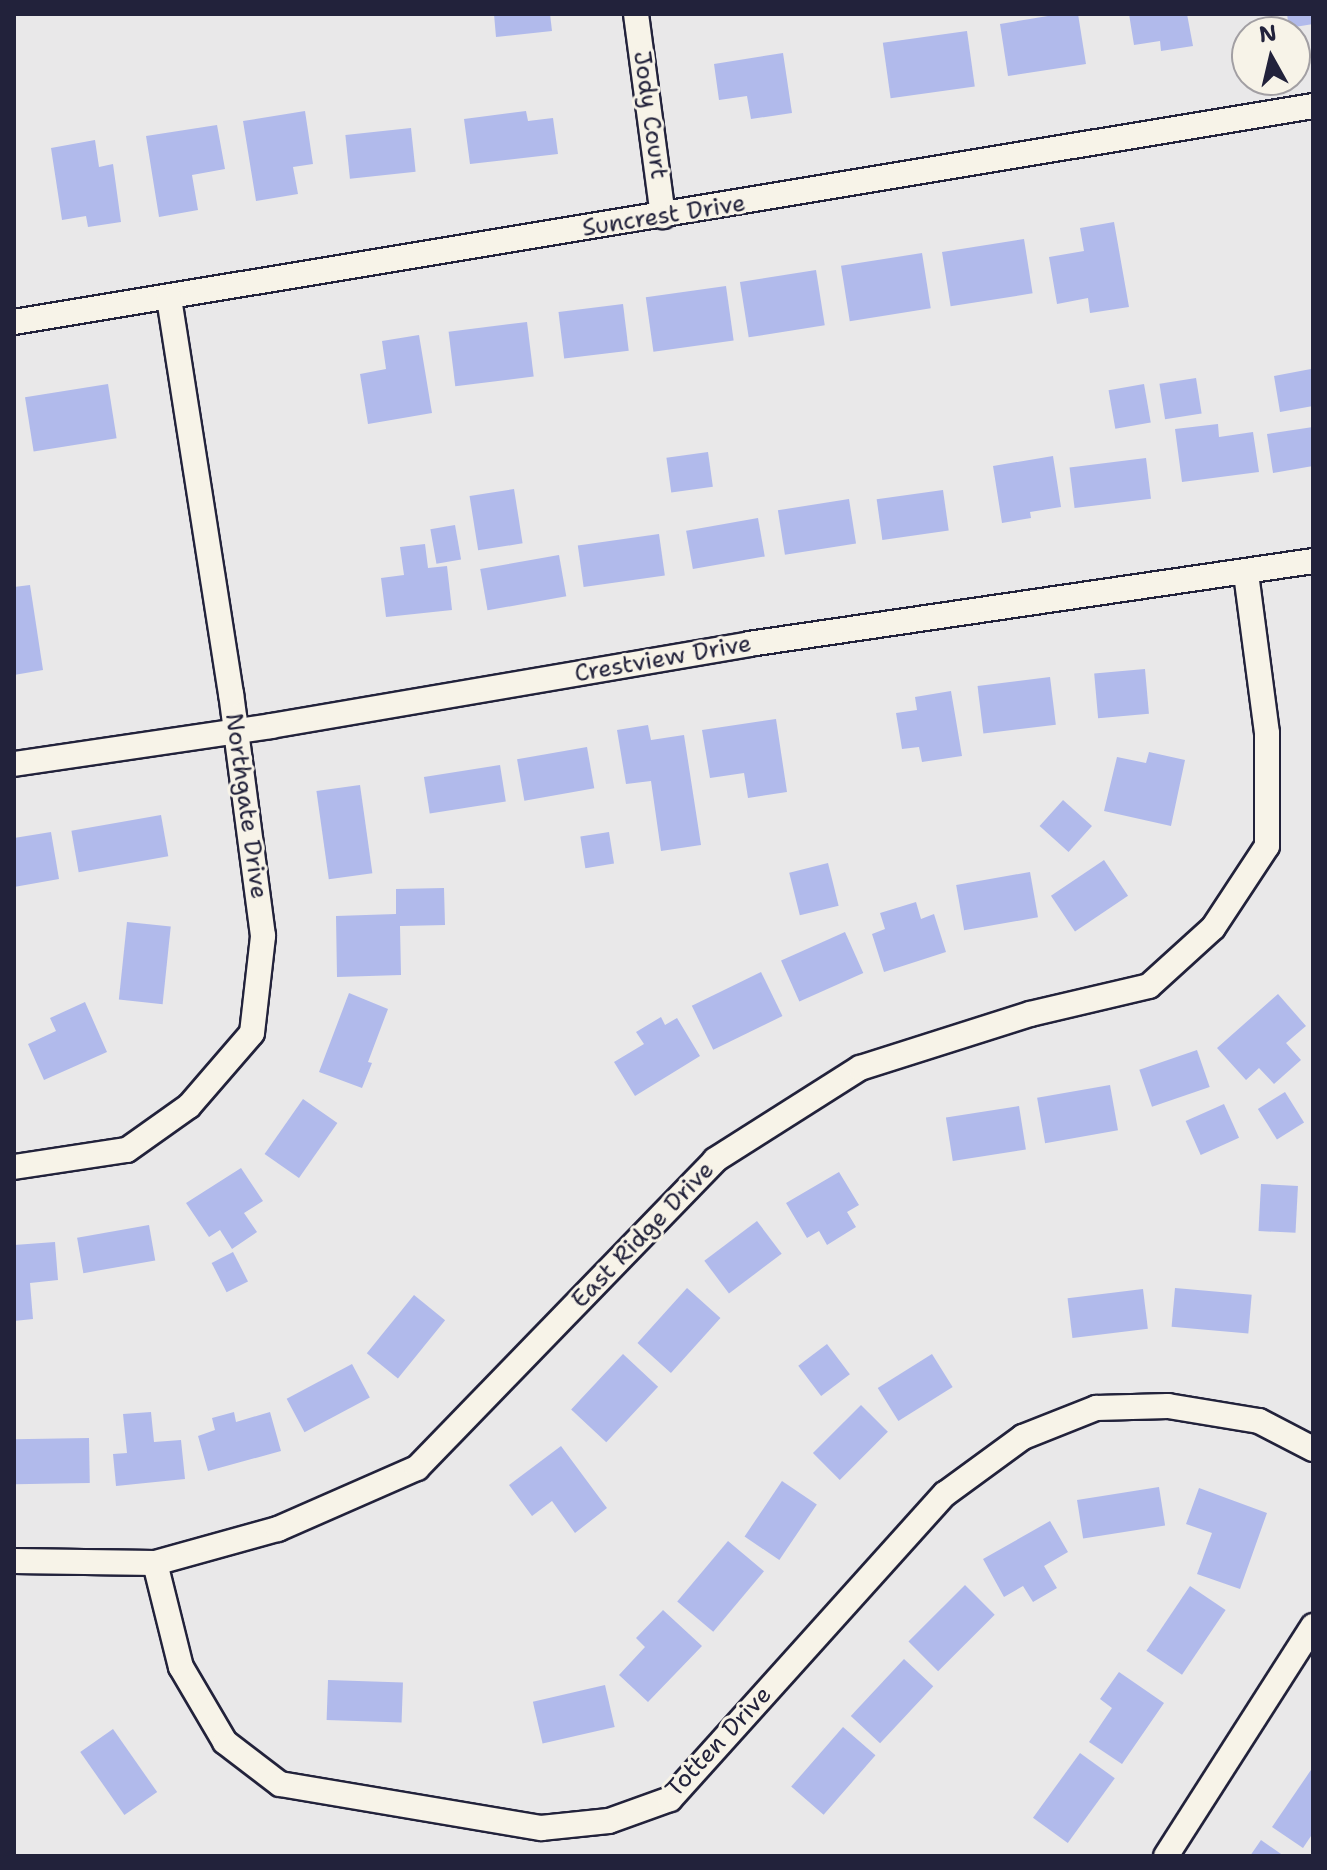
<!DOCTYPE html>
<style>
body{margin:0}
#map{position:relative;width:1327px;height:1870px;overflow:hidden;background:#e9e8e9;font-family:"Shantell Sans",sans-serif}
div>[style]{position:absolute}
.building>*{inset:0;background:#b1baeb;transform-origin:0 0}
.roads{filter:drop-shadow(2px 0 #22223b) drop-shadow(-2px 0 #22223b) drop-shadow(0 2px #22223b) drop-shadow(0 -2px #22223b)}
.street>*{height:24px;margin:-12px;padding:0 12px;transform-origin:12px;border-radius:12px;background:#f7f3e8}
span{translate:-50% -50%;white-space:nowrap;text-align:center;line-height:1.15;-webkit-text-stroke:6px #f7f3e8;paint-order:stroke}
.street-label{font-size:24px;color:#22223b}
.frame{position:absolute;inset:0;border:16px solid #22223b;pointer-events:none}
.north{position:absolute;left:1231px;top:16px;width:80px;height:80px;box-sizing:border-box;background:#f7f3e8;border:2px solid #a29fa3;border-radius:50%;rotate:352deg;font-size:22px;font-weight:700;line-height:32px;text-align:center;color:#22223b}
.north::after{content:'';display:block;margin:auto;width:28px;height:36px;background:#22223b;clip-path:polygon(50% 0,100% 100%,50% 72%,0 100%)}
</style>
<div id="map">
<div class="building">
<div style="clip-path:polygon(494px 14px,550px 14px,552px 31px,496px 37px)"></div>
<div style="clip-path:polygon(1060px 14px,1078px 14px,1086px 64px,1008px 76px,1000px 24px)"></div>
<div style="clip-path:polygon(1129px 14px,1187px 14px,1193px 46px,1161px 51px,1160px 41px,1134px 45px)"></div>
<div style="clip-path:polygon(1287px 14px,1313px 14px,1313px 24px,1289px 28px)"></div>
<div style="left:967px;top:31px;width:56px;height:85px;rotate:82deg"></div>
<div style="clip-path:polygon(783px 53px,792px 113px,751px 119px,747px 96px,719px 100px,714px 64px)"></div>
<div style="clip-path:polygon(305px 111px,313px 164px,293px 167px,298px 194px,256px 201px,243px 121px)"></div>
<div style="clip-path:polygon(526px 111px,528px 121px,553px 118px,558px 154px,470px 164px,464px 119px)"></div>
<div style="clip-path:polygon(217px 125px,225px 169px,192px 175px,198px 210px,159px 217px,146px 136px)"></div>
<div style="left:411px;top:128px;width:44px;height:66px;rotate:84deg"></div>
<div style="clip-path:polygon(95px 140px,99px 167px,113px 164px,121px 222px,88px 227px,86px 216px,62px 220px,51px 148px)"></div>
<div style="clip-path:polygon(1114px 222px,1129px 307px,1090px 313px,1088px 298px,1057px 304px,1049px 257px,1084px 251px,1080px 228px)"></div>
<div style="left:1024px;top:239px;width:55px;height:83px;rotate:81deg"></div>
<div style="left:922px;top:253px;width:56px;height:82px;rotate:81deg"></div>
<div style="left:816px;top:270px;width:56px;height:77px;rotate:81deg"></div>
<div style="left:726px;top:286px;width:55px;height:81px;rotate:82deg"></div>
<div style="left:623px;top:304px;width:47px;height:65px;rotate:83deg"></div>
<div style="left:527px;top:322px;width:55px;height:79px;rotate:83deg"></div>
<div style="clip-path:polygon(419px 335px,432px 413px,368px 424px,360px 374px,386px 369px,382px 341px)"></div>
<div style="clip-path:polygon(1311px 369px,1313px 406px,1280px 412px,1274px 376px)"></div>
<div style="left:1196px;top:378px;width:36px;height:37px;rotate:81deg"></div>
<div style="left:108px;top:384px;width:55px;height:84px;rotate:81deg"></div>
<div style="left:1144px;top:384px;width:39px;height:36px;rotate:80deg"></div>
<div style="clip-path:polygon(1218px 424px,1219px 437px,1253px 432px,1259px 472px,1182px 482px,1175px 429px)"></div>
<div style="clip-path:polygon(1313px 427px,1313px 466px,1273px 473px,1267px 434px)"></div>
<div style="left:708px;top:452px;width:35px;height:42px;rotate:82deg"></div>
<div style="clip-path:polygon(1053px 456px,1061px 507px,1030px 512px,1031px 518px,1002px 523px,993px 466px)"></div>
<div style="left:1146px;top:458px;width:41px;height:77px;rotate:83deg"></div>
<div style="left:514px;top:489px;width:55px;height:45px;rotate:81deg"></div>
<div style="left:943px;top:490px;width:41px;height:67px;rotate:82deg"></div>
<div style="left:849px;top:499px;width:45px;height:72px;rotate:81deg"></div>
<div style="left:758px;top:518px;width:39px;height:73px;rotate:80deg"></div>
<div style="left:455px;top:525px;width:35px;height:25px;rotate:80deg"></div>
<div style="left:659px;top:534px;width:42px;height:82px;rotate:82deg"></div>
<div style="clip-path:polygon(425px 544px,428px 568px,447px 566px,452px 610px,386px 617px,381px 578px,404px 575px,400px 547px)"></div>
<div style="left:559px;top:555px;width:42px;height:80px;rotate:80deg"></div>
<div style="clip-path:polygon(30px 585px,43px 670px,14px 675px,14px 587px)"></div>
<div style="left:1145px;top:669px;width:45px;height:51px;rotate:85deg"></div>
<div style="left:1050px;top:677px;width:48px;height:73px;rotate:83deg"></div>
<div style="clip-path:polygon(951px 691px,962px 756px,922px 762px,919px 747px,902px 749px,896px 713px,917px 710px,915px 697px)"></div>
<div style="clip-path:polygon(776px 719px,787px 792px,748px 798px,744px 773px,710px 778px,702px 730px)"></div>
<div style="clip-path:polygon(648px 725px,651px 740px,684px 735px,701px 845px,661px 851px,651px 781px,626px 784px,617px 730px)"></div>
<div style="left:587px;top:747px;width:42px;height:71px;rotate:80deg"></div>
<div style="clip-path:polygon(1149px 752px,1185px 760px,1171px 826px,1104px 811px,1117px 757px,1146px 763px)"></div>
<div style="left:500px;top:765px;width:37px;height:77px;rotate:81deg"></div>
<div style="left:360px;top:785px;width:89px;height:44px;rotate:82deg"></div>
<div style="left:1063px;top:800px;width:39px;height:35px;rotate:42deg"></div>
<div style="left:161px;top:815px;width:42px;height:91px;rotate:80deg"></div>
<div style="clip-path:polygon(51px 832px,59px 879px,14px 887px,14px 838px)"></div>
<div style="left:609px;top:832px;width:32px;height:29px;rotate:81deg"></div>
<div style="left:1104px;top:860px;width:43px;height:64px;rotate:56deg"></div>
<div style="left:828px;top:863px;width:44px;height:40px;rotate:76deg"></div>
<div style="left:1030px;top:872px;width:46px;height:75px;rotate:80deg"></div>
<div style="clip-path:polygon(444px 888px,445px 925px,400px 926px,401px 975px,337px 977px,336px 916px,396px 914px,396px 889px)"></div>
<div style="clip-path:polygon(916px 902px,921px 919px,934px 914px,946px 952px,884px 972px,872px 934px,885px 929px,880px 913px)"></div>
<div style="left:127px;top:922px;width:44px;height:78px;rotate:6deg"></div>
<div style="left:845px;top:932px;width:45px;height:70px;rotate:66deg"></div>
<div style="left:761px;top:972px;width:49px;height:77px;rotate:64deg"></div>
<div style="clip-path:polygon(349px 993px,388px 1009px,368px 1062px,372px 1063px,362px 1088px,319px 1072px)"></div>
<div style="clip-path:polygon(1278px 994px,1306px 1026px,1286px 1043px,1301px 1060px,1274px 1084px,1259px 1068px,1246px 1080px,1217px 1048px)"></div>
<div style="clip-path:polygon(85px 1002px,107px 1052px,44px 1080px,28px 1044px,56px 1031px,50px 1018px)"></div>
<div style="clip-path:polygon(661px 1017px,665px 1025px,677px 1018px,700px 1056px,635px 1096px,614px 1062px,644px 1044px,636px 1032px)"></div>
<div style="left:1197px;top:1050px;width:39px;height:61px;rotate:71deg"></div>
<div style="left:1110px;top:1085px;width:46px;height:74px;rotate:80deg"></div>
<div style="left:1285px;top:1092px;width:36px;height:32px;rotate:58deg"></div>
<div style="left:303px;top:1099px;width:42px;height:67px;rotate:35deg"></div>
<div style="left:1224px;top:1104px;width:37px;height:42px;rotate:66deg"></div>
<div style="left:1019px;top:1106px;width:44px;height:74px;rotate:81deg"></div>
<div style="clip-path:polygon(241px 1168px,263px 1201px,244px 1213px,257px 1232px,232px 1249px,220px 1230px,209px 1237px,186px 1203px)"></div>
<div style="clip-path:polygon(839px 1172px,859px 1205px,847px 1212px,856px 1227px,827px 1245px,819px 1231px,807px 1238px,786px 1203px)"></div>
<div style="left:1261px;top:1184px;width:37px;height:47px;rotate:3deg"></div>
<div style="left:757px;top:1221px;width:41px;height:66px;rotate:53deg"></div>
<div style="left:149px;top:1225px;width:36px;height:73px;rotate:80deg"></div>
<div style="clip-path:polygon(55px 1242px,58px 1280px,30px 1283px,33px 1319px,14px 1321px,14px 1245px)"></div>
<div style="left:233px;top:1252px;width:33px;height:24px;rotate:63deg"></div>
<div style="left:687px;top:1288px;width:45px;height:74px;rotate:42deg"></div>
<div style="left:1175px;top:1288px;width:77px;height:39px;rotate:5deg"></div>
<div style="left:1143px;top:1289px;width:40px;height:76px;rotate:83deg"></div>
<div style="left:414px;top:1295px;width:40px;height:75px;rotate:39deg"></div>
<div style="left:827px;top:1344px;width:38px;height:36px;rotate:53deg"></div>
<div style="left:623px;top:1354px;width:48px;height:76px;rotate:43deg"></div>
<div style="left:932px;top:1354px;width:39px;height:64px;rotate:58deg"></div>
<div style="left:352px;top:1364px;width:38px;height:74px;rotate:62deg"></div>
<div style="left:861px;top:1405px;width:38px;height:68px;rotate:45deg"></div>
<div style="clip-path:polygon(151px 1412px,154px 1442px,181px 1440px,185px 1479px,116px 1486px,113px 1454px,127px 1453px,123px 1414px)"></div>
<div style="clip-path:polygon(234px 1412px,236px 1422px,270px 1412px,281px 1451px,208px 1471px,198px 1436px,215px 1430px,212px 1418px)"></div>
<div style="left:89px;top:1438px;width:45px;height:75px;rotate:89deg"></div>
<div style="clip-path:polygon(561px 1446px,607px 1508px,575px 1533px,552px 1501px,532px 1516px,509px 1485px)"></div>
<div style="left:782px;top:1481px;width:42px;height:67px;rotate:34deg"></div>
<div style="left:1159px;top:1487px;width:39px;height:83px;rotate:81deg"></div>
<div style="clip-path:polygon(1199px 1488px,1267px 1513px,1240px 1589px,1197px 1574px,1212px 1533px,1186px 1524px)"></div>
<div style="clip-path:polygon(1050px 1521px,1068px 1552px,1044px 1566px,1057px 1588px,1033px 1602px,1023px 1586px,1004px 1597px,983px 1559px)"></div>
<div style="left:728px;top:1541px;width:47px;height:79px;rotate:40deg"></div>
<div style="left:965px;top:1585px;width:42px;height:80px;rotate:45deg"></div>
<div style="left:1190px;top:1586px;width:43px;height:78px;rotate:34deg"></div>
<div style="clip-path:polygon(663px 1610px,702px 1646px,648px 1702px,619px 1675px,645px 1647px,636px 1638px)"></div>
<div style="left:904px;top:1659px;width:40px;height:78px;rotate:43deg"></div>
<div style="clip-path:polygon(1119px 1672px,1164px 1703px,1122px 1764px,1089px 1742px,1112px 1708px,1100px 1699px)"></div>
<div style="left:328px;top:1680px;width:75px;height:40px;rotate:2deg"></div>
<div style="left:605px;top:1685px;width:43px;height:74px;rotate:77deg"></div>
<div style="left:843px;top:1727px;width:43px;height:79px;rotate:41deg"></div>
<div style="left:113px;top:1729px;width:77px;height:40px;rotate:55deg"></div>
<div style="left:1080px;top:1753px;width:43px;height:80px;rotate:36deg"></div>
<div style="clip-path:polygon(1313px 1767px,1313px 1833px,1303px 1848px,1272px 1827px)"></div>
<div style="clip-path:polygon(1261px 1840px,1284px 1856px,1250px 1856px)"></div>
</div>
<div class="roads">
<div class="street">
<div style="left:636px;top:14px;width:204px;rotate:82.4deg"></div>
<div style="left:14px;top:322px;width:1317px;rotate:-9.44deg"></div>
<div style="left:14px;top:764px;width:260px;rotate:-8.4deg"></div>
<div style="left:271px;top:726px;width:485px;rotate:-9.7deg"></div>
<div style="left:749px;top:644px;width:570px;rotate:-8.37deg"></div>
<div style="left:14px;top:1167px;width:114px;rotate:-8.6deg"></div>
<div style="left:127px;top:1150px;width:76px;rotate:-35.4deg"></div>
<div style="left:189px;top:1106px;width:96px;rotate:-49.2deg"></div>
<div style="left:252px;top:1033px;width:98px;rotate:-83.5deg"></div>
<div style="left:263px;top:936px;width:244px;rotate:-97.5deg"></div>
<div style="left:231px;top:694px;width:402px;rotate:-98.9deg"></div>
<div style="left:14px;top:1561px;width:141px;rotate:0.8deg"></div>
<div style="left:155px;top:1563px;width:128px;rotate:-15.5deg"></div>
<div style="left:278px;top:1529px;width:152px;rotate:-23.7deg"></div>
<div style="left:417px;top:1468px;width:429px;rotate:-45.9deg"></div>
<div style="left:715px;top:1160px;width:172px;rotate:-32.4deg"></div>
<div style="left:860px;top:1068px;width:178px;rotate:-17.6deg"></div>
<div style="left:1030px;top:1014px;width:122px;rotate:-13.2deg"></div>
<div style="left:1149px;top:986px;width:86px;rotate:-42.2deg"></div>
<div style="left:1213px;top:928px;width:98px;rotate:-56.6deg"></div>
<div style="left:1267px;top:846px;width:113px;rotate:-90deg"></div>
<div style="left:1267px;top:733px;width:160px;rotate:-97.5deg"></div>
<div style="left:155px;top:1563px;width:107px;rotate:76deg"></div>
<div style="left:181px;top:1667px;width:87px;rotate:59.6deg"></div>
<div style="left:225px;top:1742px;width:69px;rotate:37.4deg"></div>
<div style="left:280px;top:1784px;width:265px;rotate:9.6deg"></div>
<div style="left:541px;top:1828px;width:68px;rotate:-5.9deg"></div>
<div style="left:609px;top:1821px;width:65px;rotate:-19.8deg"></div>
<div style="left:670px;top:1799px;width:411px;rotate:-48deg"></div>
<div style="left:945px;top:1494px;width:97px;rotate:-36.2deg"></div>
<div style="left:1023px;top:1437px;width:79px;rotate:-21.7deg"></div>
<div style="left:1096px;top:1408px;width:72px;rotate:-1.6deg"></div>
<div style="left:1168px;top:1406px;width:92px;rotate:9.4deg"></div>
<div style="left:1259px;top:1421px;width:61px;rotate:27.4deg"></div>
<div style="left:1166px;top:1856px;width:273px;rotate:-57.4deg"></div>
</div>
</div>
<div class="street-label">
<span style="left:650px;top:115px;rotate:82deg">Jody Court</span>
<span style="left:664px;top:216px;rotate:-9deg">Suncrest Drive</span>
<span style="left:663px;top:659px;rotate:-10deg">Crestview Drive</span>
<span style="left:246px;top:806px;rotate:82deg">Northgate Drive</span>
<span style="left:643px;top:1235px;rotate:-46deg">East Ridge Drive</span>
<span style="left:719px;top:1742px;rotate:-47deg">Totten Drive</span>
</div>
<div class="frame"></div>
<div class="north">N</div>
</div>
